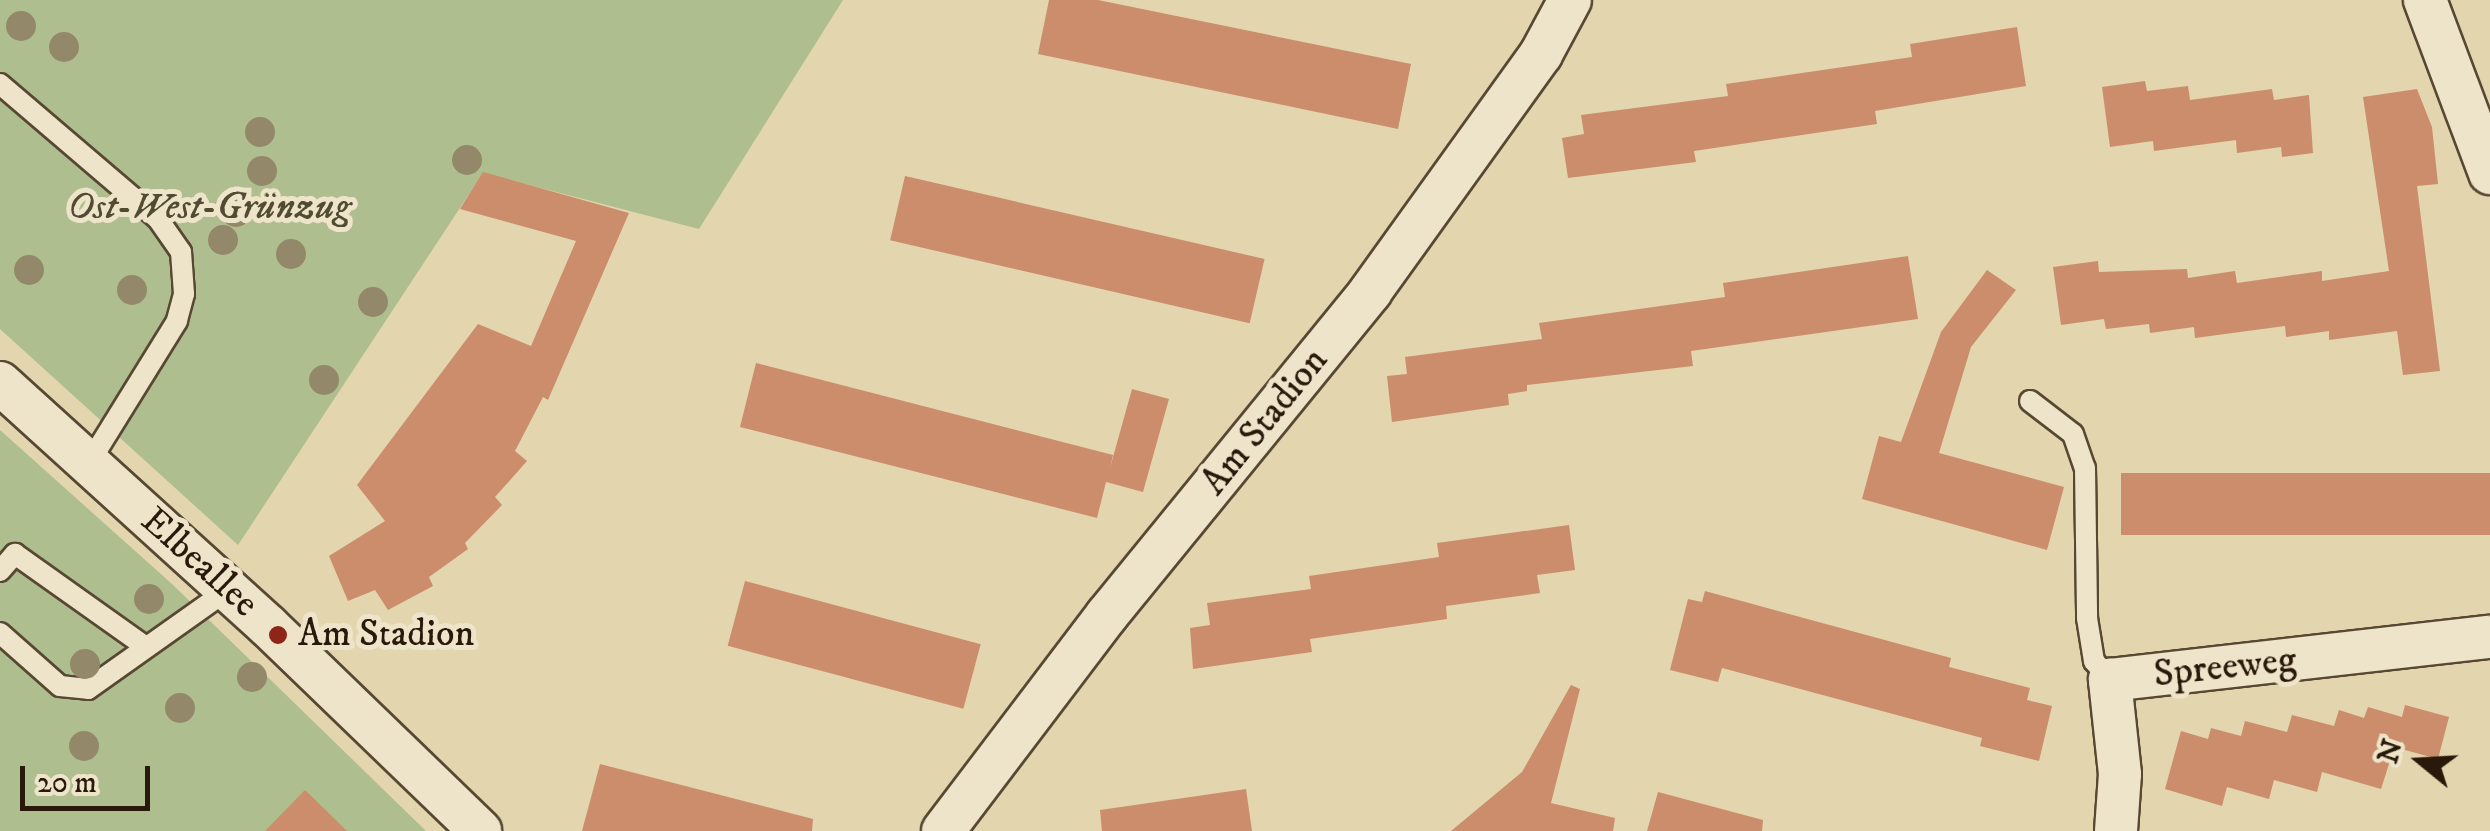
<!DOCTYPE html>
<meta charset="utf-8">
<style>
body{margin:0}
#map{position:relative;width:2490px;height:831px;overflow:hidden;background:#e3d5ae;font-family:"IM FELL DW Pica",serif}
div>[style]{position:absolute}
.green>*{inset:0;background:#afbe8e}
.building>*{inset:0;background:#cb8d6c;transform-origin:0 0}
.roads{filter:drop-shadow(2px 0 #584833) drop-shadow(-2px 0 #584833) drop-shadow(0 2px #584833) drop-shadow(0 -2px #584833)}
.service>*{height:20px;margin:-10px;padding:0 10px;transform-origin:10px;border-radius:10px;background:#ede4ca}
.minor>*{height:42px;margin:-21px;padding:0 21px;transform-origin:21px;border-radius:21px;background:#ede4ca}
.trees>*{width:30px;height:30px;margin:-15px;border-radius:50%;background:#93896a}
.dots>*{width:28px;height:28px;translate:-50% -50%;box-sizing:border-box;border:5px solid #ede4ca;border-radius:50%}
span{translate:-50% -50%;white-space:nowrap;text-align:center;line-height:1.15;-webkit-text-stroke:10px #ede4ca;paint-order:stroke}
.park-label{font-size:38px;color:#514b32;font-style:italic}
.street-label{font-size:38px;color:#29190a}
.poi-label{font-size:38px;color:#29190a}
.left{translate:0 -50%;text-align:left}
.north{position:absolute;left:2370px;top:711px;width:100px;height:100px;-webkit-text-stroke:8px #ede4ca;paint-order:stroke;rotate:288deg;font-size:28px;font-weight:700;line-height:40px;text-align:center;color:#29190a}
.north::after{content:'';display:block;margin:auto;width:35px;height:45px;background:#29190a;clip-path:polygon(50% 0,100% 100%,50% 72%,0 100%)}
.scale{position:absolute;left:20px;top:766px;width:130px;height:45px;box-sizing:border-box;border:5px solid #29190a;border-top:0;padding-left:12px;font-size:30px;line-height:35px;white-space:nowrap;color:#29190a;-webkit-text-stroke:8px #ede4ca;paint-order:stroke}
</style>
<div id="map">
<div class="green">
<div style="clip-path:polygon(0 0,843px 0,699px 229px,483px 173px,238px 545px,0 329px)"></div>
<div style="clip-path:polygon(0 430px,172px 584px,426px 831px,0 831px)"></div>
</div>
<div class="building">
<div style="clip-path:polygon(1049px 0,1098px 0,1411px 64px,1398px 129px,1038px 54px)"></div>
<div style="clip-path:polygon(2017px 27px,2026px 86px,1875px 111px,1877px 124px,1694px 151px,1696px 162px,1568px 178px,1562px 138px,1584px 134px,1581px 115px,1728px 96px,1726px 84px,1912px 57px,1910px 44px)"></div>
<div style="clip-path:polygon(2145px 81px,2147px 91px,2188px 86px,2190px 100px,2272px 89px,2274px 100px,2309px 95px,2313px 153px,2282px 157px,2281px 147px,2237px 153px,2236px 140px,2154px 151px,2153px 141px,2110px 147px,2102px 87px)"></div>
<div style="clip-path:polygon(2417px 89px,2432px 127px,2438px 184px,2417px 186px,2440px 371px,2403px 375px,2397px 331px,2329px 340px,2329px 331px,2286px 337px,2285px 326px,2195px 338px,2194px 327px,2150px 333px,2149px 324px,2106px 329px,2104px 319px,2061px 325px,2053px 267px,2098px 261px,2099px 272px,2187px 269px,2188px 278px,2235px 271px,2237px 283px,2322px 271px,2322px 281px,2389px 271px,2363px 97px)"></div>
<div style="clip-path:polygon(483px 172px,629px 213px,548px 400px,543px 397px,515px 451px,527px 461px,495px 497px,502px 505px,465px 543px,468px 549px,429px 577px,433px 586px,388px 610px,375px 590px,348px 601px,329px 556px,385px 521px,357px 485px,478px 324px,531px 346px,576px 241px,460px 209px)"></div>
<div style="left:905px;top:176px;width:369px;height:66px;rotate:13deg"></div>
<div style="clip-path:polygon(1908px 256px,1918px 319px,1691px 351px,1693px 366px,1527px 385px,1527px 391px,1508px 394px,1509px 405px,1392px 422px,1387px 376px,1407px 374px,1405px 357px,1542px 339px,1539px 323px,1725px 297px,1723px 283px)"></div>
<div style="clip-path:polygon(1987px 270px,2016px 290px,1971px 347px,1939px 453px,2064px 487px,2047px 550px,1862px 499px,1879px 436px,1901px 442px,1941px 332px)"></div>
<div style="clip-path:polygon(756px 363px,1113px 455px,1110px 468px,1132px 389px,1169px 399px,1143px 492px,1106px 482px,1097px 518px,740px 427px)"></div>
<div style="left:2490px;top:473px;width:62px;height:369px;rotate:90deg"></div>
<div style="clip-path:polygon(1569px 525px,1575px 570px,1537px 575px,1540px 593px,1446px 606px,1447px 619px,1310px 639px,1312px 652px,1193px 669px,1190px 628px,1210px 625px,1207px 603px,1311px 589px,1309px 576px,1439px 557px,1437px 543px)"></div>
<div style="left:745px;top:581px;width:244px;height:67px;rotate:15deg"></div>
<div style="clip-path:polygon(1705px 591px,1951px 658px,1949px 667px,2030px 688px,2027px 700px,2052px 706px,2039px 761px,1980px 746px,1982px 738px,1722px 668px,1718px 682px,1670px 670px,1688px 599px,1702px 602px)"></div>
<div style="clip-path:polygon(1571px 685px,1580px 689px,1551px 803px,1615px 818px,1613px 831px,1451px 831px,1522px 772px)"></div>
<div style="clip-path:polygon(2405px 705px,2449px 717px,2438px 759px,2394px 747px,2397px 739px,2381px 789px,2322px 772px,2317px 792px,2274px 780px,2269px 799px,2227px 787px,2222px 806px,2165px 789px,2181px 731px,2208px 739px,2211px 728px,2241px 736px,2245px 721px,2287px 732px,2292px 715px,2334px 726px,2339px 710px,2364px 718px,2368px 707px,2402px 717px)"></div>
<div style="clip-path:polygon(600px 764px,813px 819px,812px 831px,582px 831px)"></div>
<div style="clip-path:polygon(1246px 789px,1252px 831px,1102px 831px,1100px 810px)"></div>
<div style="clip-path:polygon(305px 790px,347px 831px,265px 831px)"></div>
<div style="clip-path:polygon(1658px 792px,1763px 820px,1762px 831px,1647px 831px)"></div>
</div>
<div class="roads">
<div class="service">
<div style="left:0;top:84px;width:208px;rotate:40.5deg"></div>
<div style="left:158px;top:219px;width:40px;rotate:55.1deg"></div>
<div style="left:181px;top:252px;width:42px;rotate:85.9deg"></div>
<div style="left:184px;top:294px;width:28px;rotate:105deg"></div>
<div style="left:177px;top:321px;width:167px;rotate:121.8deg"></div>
<div style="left:2030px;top:401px;width:54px;rotate:37.5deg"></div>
<div style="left:2073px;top:434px;width:36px;rotate:71deg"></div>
<div style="left:2085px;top:468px;width:150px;rotate:89.2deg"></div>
<div style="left:2087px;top:618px;width:44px;rotate:80.8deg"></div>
<div style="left:2094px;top:661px;width:25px;rotate:50deg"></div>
<div style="left:0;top:571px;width:23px;rotate:-49deg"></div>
<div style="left:15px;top:554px;width:157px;rotate:35.4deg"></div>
<div style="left:0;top:633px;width:80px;rotate:41.5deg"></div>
<div style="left:60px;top:686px;width:28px;rotate:6deg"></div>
<div style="left:88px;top:689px;width:171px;rotate:-35.3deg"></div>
</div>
<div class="minor">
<div style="left:2425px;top:0;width:185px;rotate:69.4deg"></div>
<div style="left:0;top:383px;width:362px;rotate:42.2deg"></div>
<div style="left:268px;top:626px;width:295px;rotate:44deg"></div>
<div style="left:943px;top:831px;width:271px;rotate:-52.8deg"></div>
<div style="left:1107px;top:615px;width:417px;rotate:-50.8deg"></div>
<div style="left:1370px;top:292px;width:293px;rotate:-54.3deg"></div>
<div style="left:1541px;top:54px;width:61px;rotate:-61.8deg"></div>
<div style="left:2116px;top:831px;width:57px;rotate:-86deg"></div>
<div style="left:2120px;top:774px;width:95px;rotate:-96.1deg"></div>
<div style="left:2110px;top:680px;width:382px;rotate:-6.5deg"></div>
</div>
</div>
<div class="trees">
<div style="left:21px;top:26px"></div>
<div style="left:64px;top:47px"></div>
<div style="left:260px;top:132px"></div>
<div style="left:467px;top:160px"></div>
<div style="left:262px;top:171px"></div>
<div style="left:236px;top:212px"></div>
<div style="left:223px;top:240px"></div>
<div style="left:291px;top:254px"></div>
<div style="left:29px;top:270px"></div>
<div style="left:132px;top:290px"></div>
<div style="left:373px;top:302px"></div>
<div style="left:324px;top:380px"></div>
<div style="left:149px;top:599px"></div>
<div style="left:85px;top:664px"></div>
<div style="left:252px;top:677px"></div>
<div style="left:180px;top:708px"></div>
<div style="left:84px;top:746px"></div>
</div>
<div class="dots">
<div style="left:278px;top:635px;background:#8f2418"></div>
</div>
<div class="park-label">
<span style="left:209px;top:208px">Ost-West-Grünzug</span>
</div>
<div class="street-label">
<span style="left:1265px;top:422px;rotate:-51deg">Am Stadion</span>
<span style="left:199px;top:563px;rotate:42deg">Elbeallee</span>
<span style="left:2225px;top:668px;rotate:-6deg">Spreeweg</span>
</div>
<div class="poi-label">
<span class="left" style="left:298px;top:635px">Am Stadion</span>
</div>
<div class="north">N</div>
<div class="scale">20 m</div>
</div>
